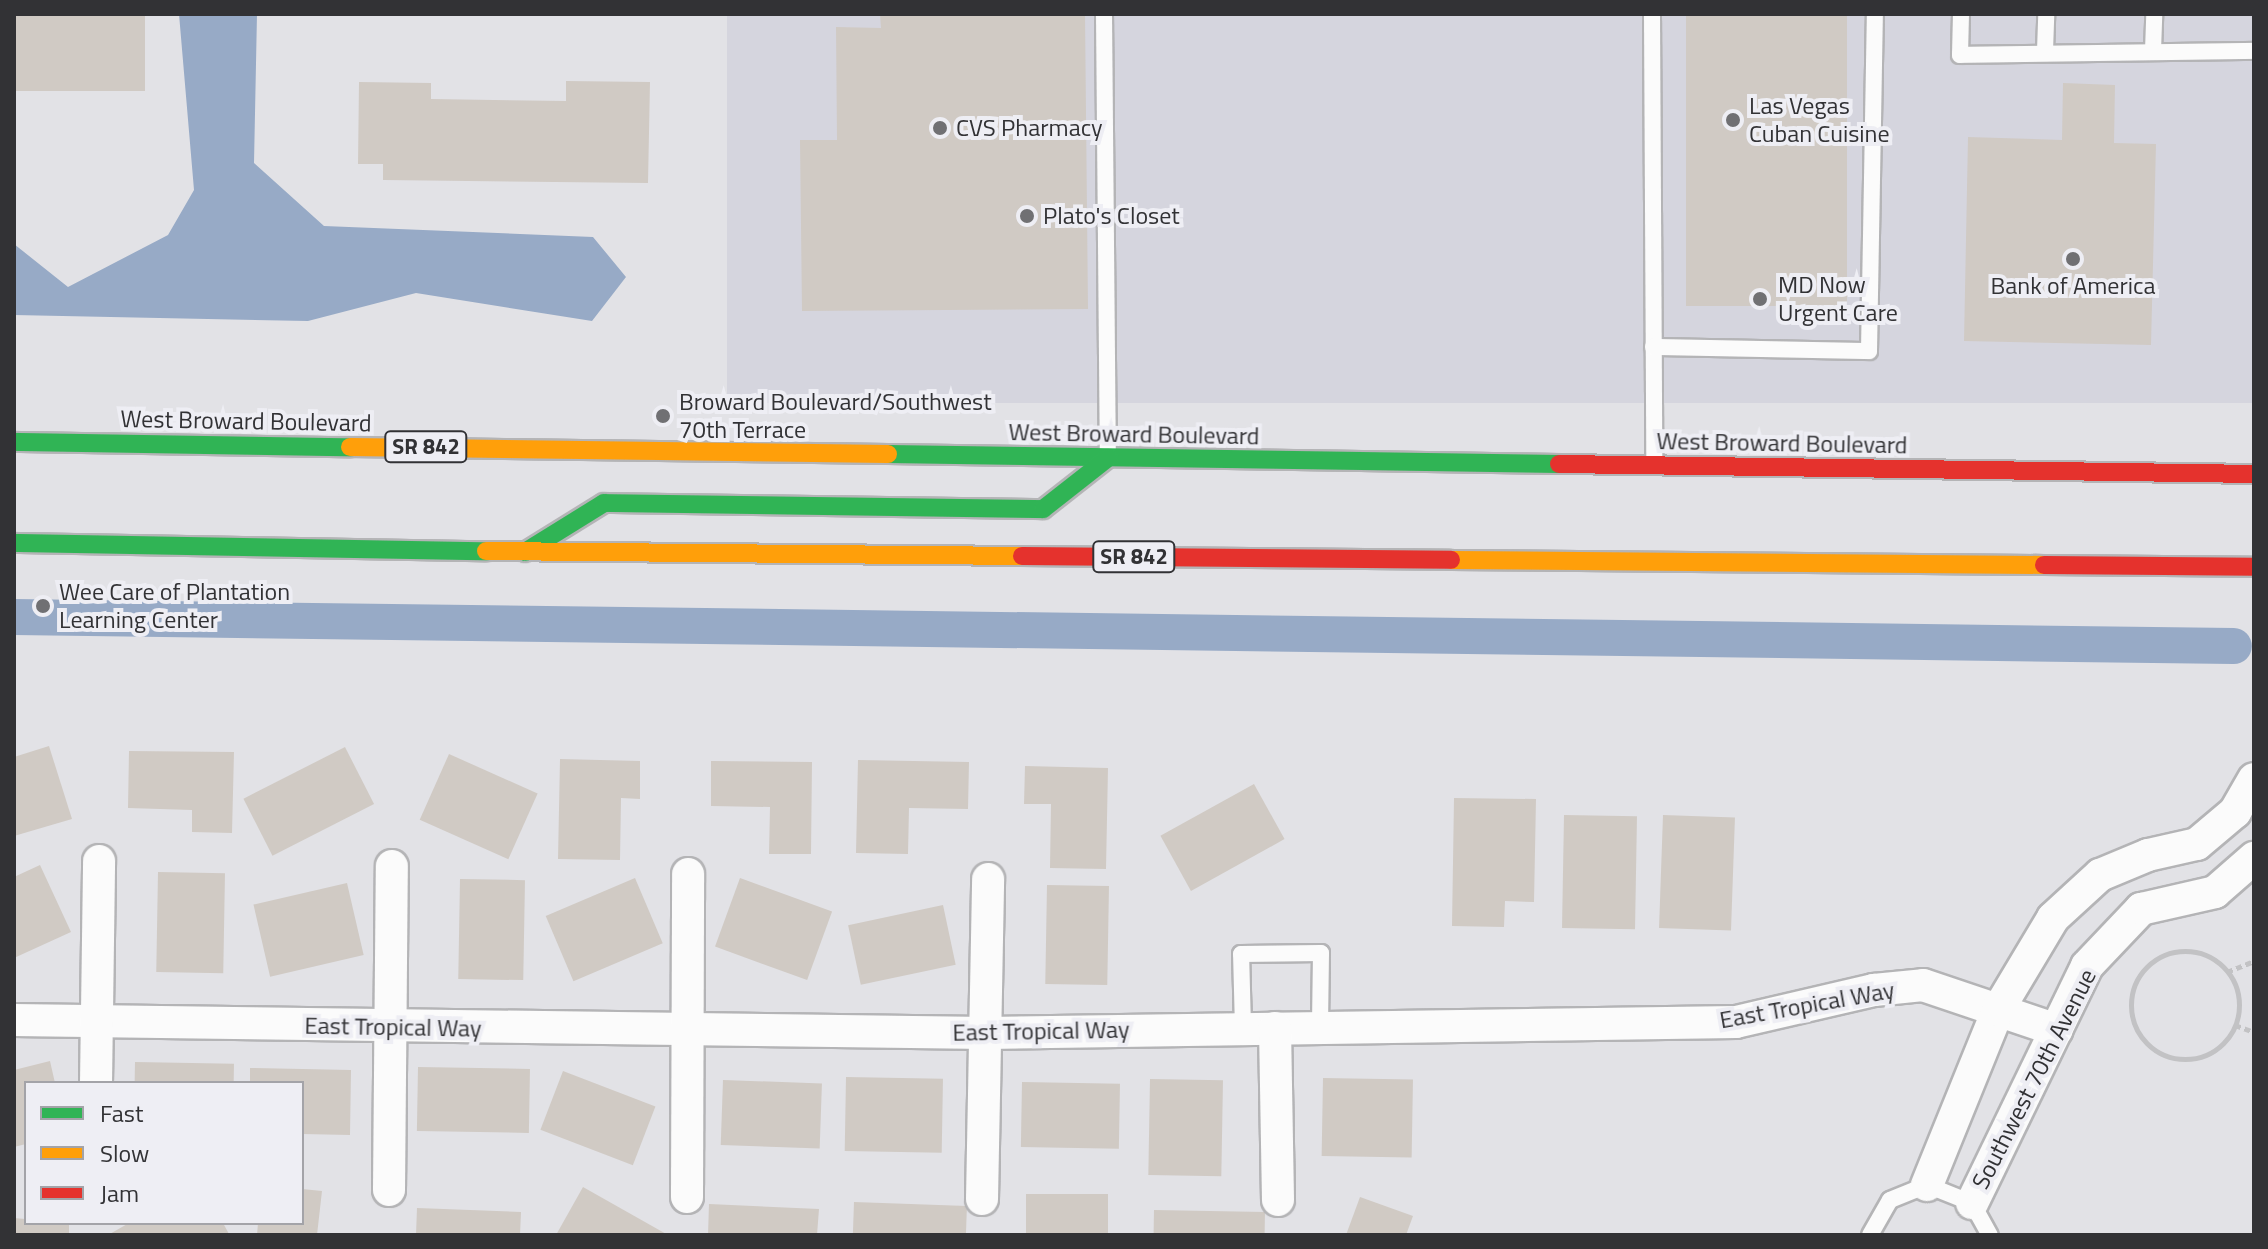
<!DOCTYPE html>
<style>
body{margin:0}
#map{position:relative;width:2268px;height:1249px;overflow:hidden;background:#e2e2e6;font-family:"Titillium Web",sans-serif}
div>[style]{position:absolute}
.built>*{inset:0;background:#d5d5de;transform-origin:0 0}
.water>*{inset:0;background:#97aac6}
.canal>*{height:36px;margin:-18px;padding:0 18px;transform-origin:18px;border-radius:18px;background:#97aac6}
.building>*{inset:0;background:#d0cac4;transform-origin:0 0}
.path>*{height:5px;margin-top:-2.5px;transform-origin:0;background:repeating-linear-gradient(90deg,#c2c2c4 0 6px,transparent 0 10px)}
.path>.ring{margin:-2.5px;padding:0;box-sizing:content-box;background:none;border:5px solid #c2c2c4;border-radius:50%}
.roads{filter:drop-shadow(2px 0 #b4b4b6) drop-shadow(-2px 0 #b4b4b6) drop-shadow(0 2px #b4b4b6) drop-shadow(0 -2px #b4b4b6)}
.lane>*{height:16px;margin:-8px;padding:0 8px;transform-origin:8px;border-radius:8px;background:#fbfbfb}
.street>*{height:32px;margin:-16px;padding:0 16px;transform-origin:16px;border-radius:16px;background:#fbfbfb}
.fast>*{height:18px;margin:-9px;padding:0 9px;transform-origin:9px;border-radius:9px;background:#30b455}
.slow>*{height:18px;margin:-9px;padding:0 9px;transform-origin:9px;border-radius:9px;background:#ff9f0a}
.jam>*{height:18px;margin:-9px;padding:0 9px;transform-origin:9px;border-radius:9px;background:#e5322d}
.dots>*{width:22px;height:22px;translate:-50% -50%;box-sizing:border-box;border:4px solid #eeeef4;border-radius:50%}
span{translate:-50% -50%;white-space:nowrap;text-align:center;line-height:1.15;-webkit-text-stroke:8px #eeeef4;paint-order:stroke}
.shield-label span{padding:2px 6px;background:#eeeef4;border:2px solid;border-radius:6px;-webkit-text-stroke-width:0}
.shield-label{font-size:22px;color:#323235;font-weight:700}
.poi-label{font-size:24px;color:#323235}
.left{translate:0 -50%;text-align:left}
.street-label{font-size:24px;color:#323235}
.frame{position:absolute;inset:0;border:16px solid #323235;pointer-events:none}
.legend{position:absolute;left:24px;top:1081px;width:280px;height:144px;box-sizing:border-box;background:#eeeef4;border:2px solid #a3a3a8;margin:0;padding:10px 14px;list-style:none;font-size:24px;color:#323235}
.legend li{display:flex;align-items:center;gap:16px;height:40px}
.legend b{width:40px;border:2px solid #a3a3a8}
</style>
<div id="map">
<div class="built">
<div style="left:727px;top:14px;width:1527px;height:389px"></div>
</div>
<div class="water">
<div style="clip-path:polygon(179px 14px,257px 14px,254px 163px,324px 226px,593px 237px,626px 277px,592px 321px,416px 293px,308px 321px,14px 315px,14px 244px,68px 287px,168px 235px,194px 190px)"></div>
</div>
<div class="canal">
<div style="left:14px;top:617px;width:2220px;rotate:0.75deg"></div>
</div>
<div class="building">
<div style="left:14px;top:14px;width:131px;height:77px"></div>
<div style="clip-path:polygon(880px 14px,1085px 14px,1088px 309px,802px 311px,800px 140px,837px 140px,836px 27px,881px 28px)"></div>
<div style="left:1686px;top:14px;width:161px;height:292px"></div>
<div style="clip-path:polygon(566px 81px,650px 82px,648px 183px,383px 180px,383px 164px,358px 164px,359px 82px,431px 83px,431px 99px,566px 101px)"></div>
<div style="clip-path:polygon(2063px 83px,2115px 85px,2114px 143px,2156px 144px,2151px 345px,1964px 341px,1968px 137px,2062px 140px)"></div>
<div style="clip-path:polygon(49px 746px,72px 819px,14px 836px,14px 757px)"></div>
<div style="left:345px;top:747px;width:64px;height:114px;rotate:63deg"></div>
<div style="clip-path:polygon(129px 751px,234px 752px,232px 833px,192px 832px,192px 810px,128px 808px)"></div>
<div style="left:449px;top:754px;width:97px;height:72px;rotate:24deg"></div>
<div style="clip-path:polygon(560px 759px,640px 761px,640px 799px,621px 798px,620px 860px,558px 859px)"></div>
<div style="clip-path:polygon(858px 760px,969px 762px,968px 809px,909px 808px,908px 854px,856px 853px)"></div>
<div style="clip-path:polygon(711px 761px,812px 762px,811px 854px,769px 854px,770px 807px,711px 806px)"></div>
<div style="clip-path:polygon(1025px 766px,1108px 768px,1106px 869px,1050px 868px,1051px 804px,1024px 804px)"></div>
<div style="left:1254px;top:784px;width:63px;height:107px;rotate:61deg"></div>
<div style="clip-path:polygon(1454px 798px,1536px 799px,1534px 902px,1505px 901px,1504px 927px,1452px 926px)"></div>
<div style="left:1564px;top:815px;width:73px;height:113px;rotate:1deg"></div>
<div style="left:1663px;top:815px;width:72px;height:113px;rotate:2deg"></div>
<div style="clip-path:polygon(40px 865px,71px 932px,14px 958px,14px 877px)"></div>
<div style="left:158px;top:872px;width:67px;height:100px;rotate:1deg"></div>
<div style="left:635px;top:878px;width:71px;height:97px;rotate:67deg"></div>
<div style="left:740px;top:878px;width:98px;height:73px;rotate:20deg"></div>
<div style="left:460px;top:879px;width:65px;height:100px;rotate:1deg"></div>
<div style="left:347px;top:883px;width:74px;height:96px;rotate:77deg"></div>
<div style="left:1047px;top:885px;width:62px;height:99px;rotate:1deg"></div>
<div style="left:943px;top:905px;width:61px;height:97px;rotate:78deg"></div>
<div style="clip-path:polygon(50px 1061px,55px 1083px,26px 1083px,26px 1144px,14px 1147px,14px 1070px)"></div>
<div style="left:135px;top:1062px;width:99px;height:21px;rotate:1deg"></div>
<div style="left:418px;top:1067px;width:112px;height:64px;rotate:1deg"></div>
<div style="clip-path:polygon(250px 1068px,351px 1070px,350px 1135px,302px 1134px,302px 1083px,250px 1083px)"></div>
<div style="left:563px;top:1071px;width:99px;height:63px;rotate:21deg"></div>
<div style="left:846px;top:1077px;width:97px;height:74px;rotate:1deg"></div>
<div style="left:1323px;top:1078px;width:90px;height:78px;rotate:1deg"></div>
<div style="left:1150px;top:1079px;width:73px;height:96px;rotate:1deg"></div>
<div style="left:723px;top:1080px;width:99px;height:65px;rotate:2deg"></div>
<div style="left:1022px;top:1082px;width:98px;height:65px;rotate:1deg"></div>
<div style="clip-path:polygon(583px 1187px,668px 1235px,556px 1235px)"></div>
<div style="clip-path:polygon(302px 1189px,322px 1191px,317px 1235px,257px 1235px,258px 1223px,302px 1223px)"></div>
<div style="left:1108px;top:1194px;width:41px;height:82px;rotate:90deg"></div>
<div style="clip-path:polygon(1360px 1197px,1413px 1216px,1406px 1235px,1346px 1235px)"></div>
<div style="left:854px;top:1202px;width:113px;height:33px;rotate:2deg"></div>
<div style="clip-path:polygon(709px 1204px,819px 1209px,817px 1235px,708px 1235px)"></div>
<div style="clip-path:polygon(417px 1208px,521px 1212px,520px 1235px,416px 1235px)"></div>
<div style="left:1154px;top:1210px;width:111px;height:25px;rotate:1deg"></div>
<div style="clip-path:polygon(14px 1218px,69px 1223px,69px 1235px,14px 1235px)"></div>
<div style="clip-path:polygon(129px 1223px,223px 1223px,229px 1234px,108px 1235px)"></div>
</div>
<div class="path">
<div class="ring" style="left:2131px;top:951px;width:103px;height:103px"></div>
<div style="left:2227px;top:972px;width:29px;rotate:-22deg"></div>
<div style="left:2235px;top:1025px;width:20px;rotate:20deg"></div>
</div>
<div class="roads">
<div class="lane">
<div style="left:1104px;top:14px;width:443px;rotate:89.5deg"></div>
<div style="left:1652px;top:14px;width:449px;rotate:89.7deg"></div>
<div style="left:1961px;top:14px;width:41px;rotate:91.4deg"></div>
<div style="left:1960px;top:55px;width:294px;rotate:-0.8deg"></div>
<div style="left:2045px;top:51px;width:37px;rotate:-88deg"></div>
<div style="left:2153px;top:51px;width:37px;rotate:-88deg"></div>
<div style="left:1653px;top:347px;width:216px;rotate:1.1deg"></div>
<div style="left:1869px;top:351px;width:337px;rotate:-89deg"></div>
<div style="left:1243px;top:1028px;width:74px;rotate:-91.5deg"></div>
<div style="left:1241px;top:954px;width:80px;rotate:-0.7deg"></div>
<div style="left:1321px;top:953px;width:74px;rotate:90.8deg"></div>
<div style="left:1870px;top:1235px;width:40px;rotate:-60.3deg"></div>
<div style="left:1890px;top:1200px;width:40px;rotate:-22deg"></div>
<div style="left:1927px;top:1185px;width:48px;rotate:21.8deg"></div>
<div style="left:1972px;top:1203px;width:37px;rotate:61deg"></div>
</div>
<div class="street">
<div style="left:14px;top:1020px;width:973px;rotate:0.77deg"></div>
<div style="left:987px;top:1033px;width:749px;rotate:-0.84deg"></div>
<div style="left:1736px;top:1022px;width:142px;rotate:-13.1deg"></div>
<div style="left:1874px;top:990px;width:49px;rotate:-5.8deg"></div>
<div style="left:1923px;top:985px;width:141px;rotate:18.6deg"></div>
<div style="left:1275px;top:1028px;width:172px;rotate:89deg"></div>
<div style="left:96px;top:1083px;width:222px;rotate:-89.2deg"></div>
<div style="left:1927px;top:1185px;width:189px;rotate:-67.9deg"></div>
<div style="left:1998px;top:1010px;width:107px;rotate:-59.1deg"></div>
<div style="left:2053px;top:918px;width:64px;rotate:-42.5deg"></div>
<div style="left:2100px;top:875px;width:52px;rotate:-22.6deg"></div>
<div style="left:2148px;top:855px;width:50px;rotate:-12.7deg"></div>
<div style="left:2197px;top:844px;width:50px;rotate:-40.1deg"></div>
<div style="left:2235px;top:812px;width:38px;rotate:-60deg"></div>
<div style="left:389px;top:1190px;width:324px;rotate:-89.5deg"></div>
<div style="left:687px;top:1197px;width:323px;rotate:-89.8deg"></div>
<div style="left:982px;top:1199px;width:320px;rotate:-88.9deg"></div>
<div style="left:1972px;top:1203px;width:263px;rotate:-64.1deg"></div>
<div style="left:2087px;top:966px;width:79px;rotate:-46.5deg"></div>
<div style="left:2141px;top:909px;width:76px;rotate:-12.9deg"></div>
<div style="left:2215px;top:892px;width:52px;rotate:-41.1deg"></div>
</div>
<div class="fast">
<div style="left:14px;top:442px;width:336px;rotate:0.9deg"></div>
<div style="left:888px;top:454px;width:671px;rotate:0.85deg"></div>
<div style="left:14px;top:543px;width:472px;rotate:1deg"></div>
<div style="left:525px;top:552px;width:93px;rotate:-31.8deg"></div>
<div style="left:604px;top:503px;width:439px;rotate:0.8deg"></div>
<div style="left:1043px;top:509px;width:83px;rotate:-38.1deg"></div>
</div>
<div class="slow">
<div style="left:350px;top:447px;width:538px;rotate:0.75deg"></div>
<div style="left:486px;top:551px;width:536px;rotate:0.53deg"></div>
<div style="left:1451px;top:560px;width:593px;rotate:0.48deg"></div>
</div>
<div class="jam">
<div style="left:1559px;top:464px;width:695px;rotate:0.82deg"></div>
<div style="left:1022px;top:556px;width:429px;rotate:0.5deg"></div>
<div style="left:2044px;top:565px;width:210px;rotate:0.5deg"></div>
</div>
</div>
<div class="dots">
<div style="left:1733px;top:120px;background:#707073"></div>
<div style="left:940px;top:128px;background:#707073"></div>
<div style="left:1027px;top:216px;background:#707073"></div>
<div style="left:2073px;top:259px;background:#707073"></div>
<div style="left:1760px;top:299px;background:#707073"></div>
<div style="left:663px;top:416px;background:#707073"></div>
<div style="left:43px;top:606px;background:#707073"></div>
</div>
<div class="shield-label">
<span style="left:426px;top:447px">SR 842</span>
<span style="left:1134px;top:557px">SR 842</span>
</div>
<div class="poi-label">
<span class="left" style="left:1749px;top:120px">Las Vegas<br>Cuban Cuisine</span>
<span class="left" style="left:956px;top:128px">CVS Pharmacy</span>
<span class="left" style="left:1043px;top:216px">Plato's Closet</span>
<span class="left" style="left:1778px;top:299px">MD Now<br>Urgent Care</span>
<span style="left:2073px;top:286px">Bank of America</span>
<span class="left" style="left:679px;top:416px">Broward Boulevard/Southwest<br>70th Terrace</span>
<span class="left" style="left:59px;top:606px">Wee Care of Plantation<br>Learning Center</span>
</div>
<div class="street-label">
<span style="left:246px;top:421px;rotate:1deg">West Broward Boulevard</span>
<span style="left:1134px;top:434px;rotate:1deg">West Broward Boulevard</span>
<span style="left:1782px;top:443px;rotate:1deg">West Broward Boulevard</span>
<span style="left:1807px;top:1005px;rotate:-10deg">East Tropical Way</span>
<span style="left:393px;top:1027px;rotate:1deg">East Tropical Way</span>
<span style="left:1041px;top:1031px;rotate:-1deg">East Tropical Way</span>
<span style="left:2034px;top:1079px;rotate:-63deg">Southwest 70th Avenue</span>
</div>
<div class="frame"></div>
<ul class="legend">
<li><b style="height:10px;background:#30b455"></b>Fast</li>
<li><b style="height:10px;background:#ff9f0a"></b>Slow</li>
<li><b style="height:10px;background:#e5322d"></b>Jam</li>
</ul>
</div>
